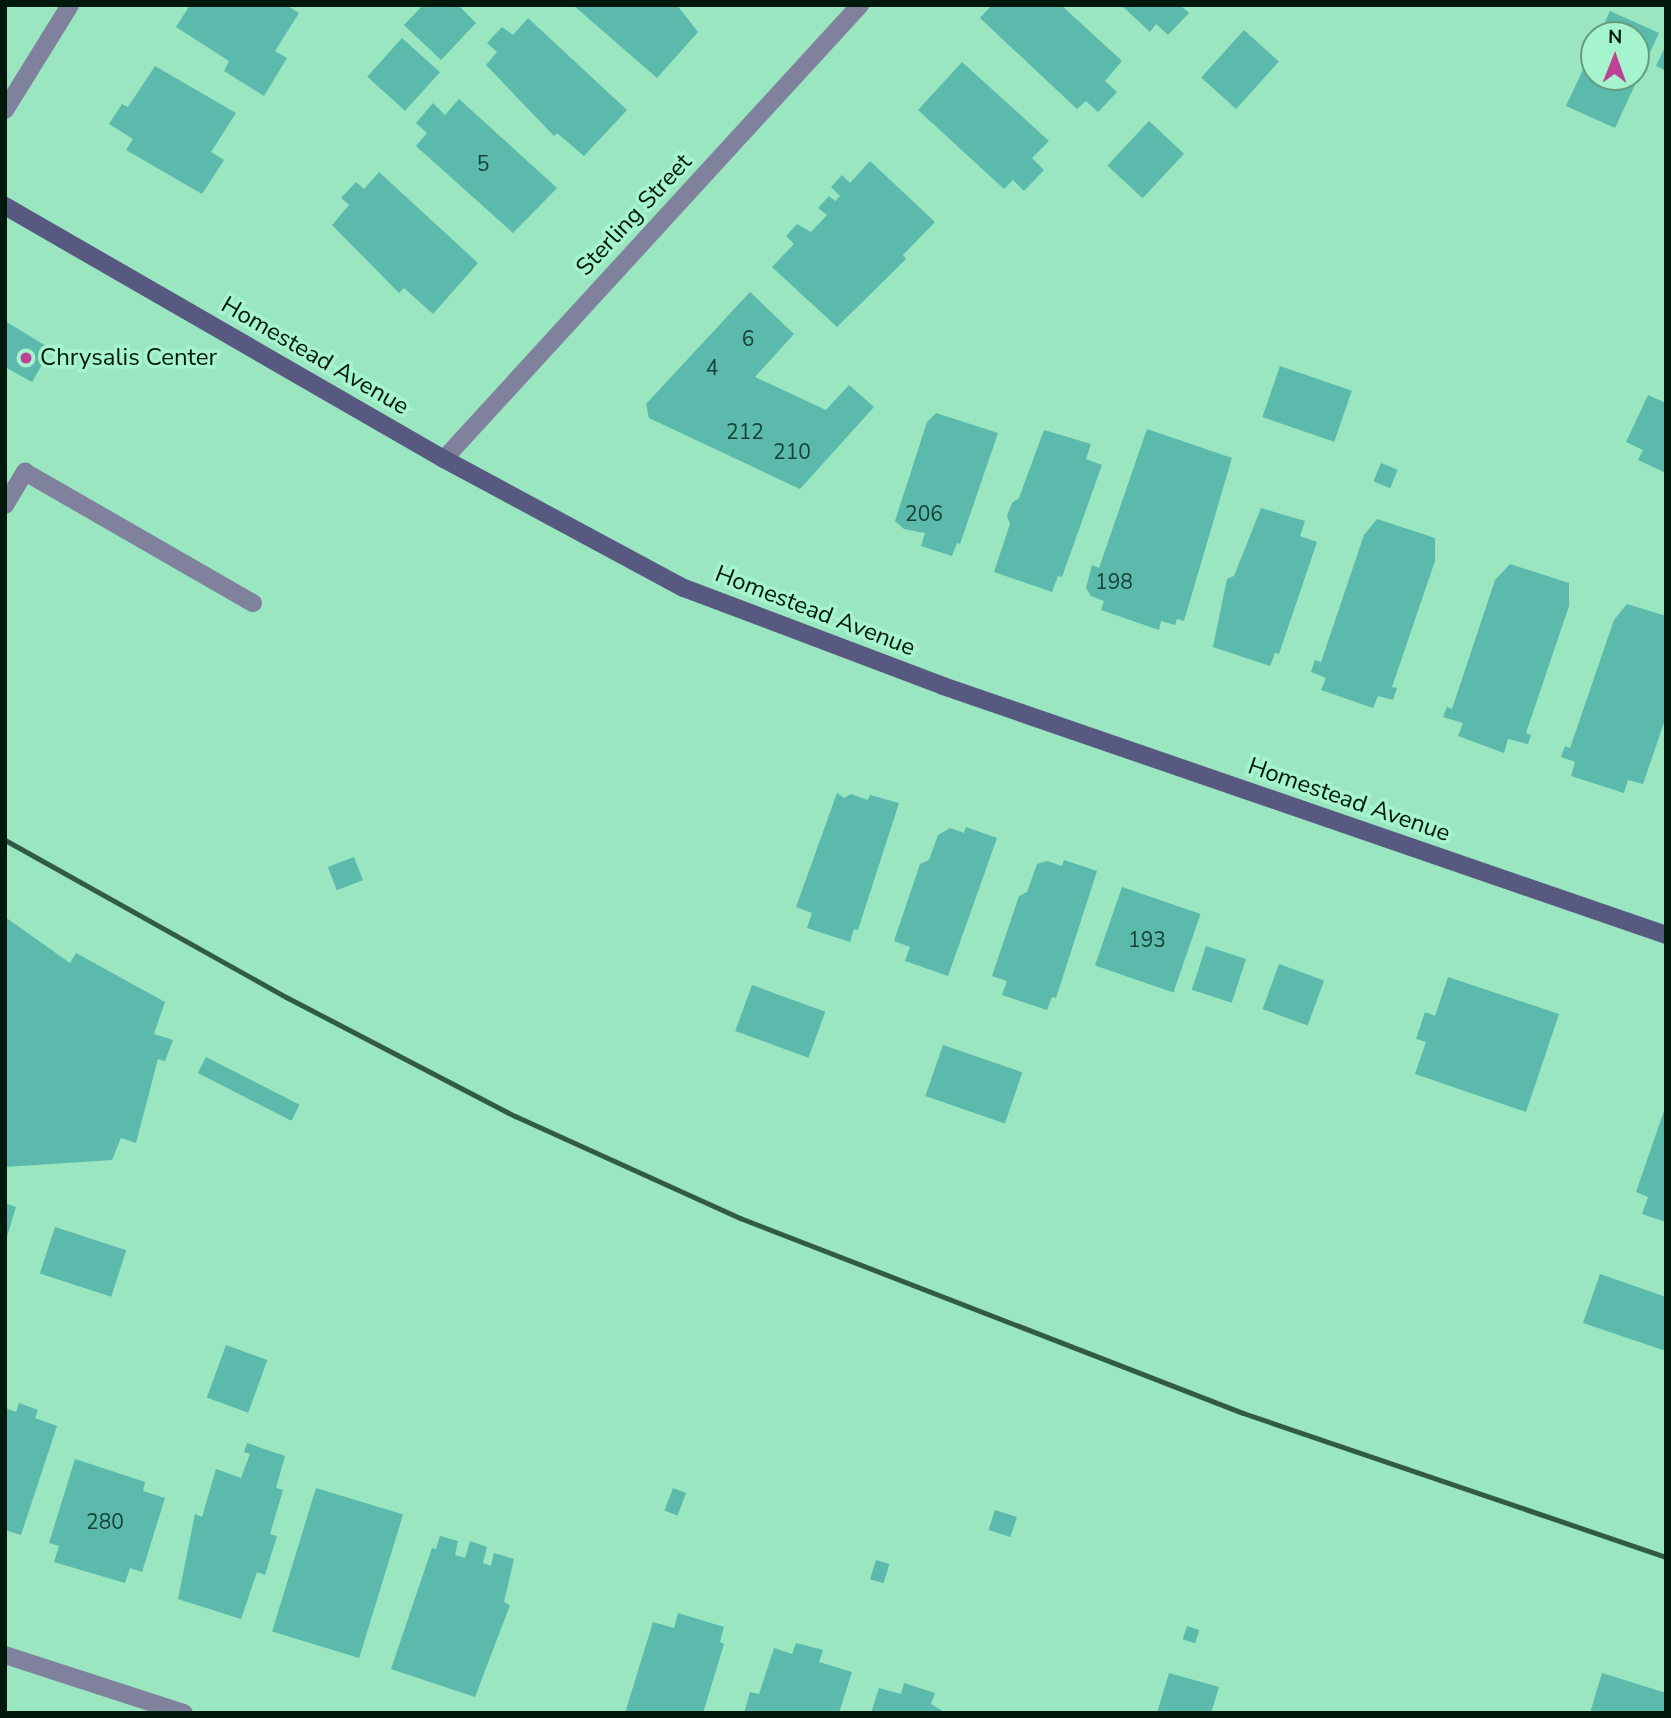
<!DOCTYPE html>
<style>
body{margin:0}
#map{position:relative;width:1671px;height:1718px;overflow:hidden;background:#99e6c0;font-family:"Nunito Sans",sans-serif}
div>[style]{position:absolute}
.building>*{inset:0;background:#5bbaab;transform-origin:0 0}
.service>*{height:18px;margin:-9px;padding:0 9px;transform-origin:9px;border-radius:9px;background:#7f819d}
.minor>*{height:18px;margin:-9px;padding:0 9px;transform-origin:9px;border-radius:9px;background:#7f819d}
.secondary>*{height:18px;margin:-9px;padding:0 9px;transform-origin:9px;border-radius:9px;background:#585981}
.rail>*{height:5px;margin:-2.5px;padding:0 2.5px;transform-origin:2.5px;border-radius:2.5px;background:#315b46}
.dots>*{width:19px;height:19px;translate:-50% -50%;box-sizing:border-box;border:4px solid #a6f4cd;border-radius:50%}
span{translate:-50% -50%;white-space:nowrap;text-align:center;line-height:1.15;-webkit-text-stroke:7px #a6f4cd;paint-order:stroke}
.number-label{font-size:21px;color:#174134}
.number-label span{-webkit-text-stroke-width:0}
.street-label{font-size:24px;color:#00190c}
.poi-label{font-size:24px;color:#00190c}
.left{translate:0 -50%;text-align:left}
.frame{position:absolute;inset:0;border:7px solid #00190c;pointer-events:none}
.north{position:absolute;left:1580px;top:21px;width:70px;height:70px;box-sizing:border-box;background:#a6f4cd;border:2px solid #649c80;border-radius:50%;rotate:1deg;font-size:19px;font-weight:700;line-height:28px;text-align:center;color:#00190c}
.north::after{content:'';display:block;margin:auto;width:24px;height:32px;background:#bb4295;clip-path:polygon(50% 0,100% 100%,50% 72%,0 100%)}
</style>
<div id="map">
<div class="building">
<div style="clip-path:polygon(190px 5px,286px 5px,299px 13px,275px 51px,287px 58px,264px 96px,224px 71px,229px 61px,176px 27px)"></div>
<div style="clip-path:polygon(423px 5px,458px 5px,476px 23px,441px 60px,404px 25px)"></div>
<div style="clip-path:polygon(573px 5px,677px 5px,698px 32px,657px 78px)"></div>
<div style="clip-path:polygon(992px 5px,1061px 5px,1122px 61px,1105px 81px,1117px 92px,1098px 112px,1086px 101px,1077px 109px,980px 18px)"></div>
<div style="clip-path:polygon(1121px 5px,1180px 5px,1189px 13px,1168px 35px,1156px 24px,1150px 32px)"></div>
<div style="clip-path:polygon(1610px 11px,1659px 33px,1615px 128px,1566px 106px,1594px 46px,1594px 77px,1636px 77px,1636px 35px,1599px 35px)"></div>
<div style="clip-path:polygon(528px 18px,627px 110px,584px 156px,557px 133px,554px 136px,486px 65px,497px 52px,487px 43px,502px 27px,513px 35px)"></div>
<div style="left:1244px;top:30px;width:47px;height:64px;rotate:42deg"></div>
<div style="left:402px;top:38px;width:51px;height:52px;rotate:42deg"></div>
<div style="clip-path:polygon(1666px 45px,1666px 71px,1656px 66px)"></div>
<div style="clip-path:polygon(962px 62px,1049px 141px,1032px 158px,1044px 170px,1024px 191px,1013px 180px,1004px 189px,918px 110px)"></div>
<div style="clip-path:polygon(155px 66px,236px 113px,211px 152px,224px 160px,202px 194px,126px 150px,133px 139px,109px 124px,122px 104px,128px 107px)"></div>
<div style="clip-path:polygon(459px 99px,557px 188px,513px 233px,416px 146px,427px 133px,416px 123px,433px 103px,445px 115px)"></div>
<div style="left:1149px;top:121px;width:48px;height:61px;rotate:43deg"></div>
<div style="clip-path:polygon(870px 161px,935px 222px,903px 255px,906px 259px,837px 327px,772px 267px,794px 244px,786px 236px,797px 224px,811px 232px,827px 215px,818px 208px,829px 196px,835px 201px,840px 196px,831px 187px,842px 175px,850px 183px)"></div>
<div style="clip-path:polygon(379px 172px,478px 263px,433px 314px,404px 288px,399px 293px,332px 225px,349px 205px,341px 198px,356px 182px,364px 189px)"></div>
<div style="clip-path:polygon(750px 292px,794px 334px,755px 377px,826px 410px,849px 385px,874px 407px,800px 489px,649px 418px,646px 404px)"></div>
<div style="clip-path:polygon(5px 321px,51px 349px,32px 382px,5px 367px)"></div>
<div style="left:1280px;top:366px;width:76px;height:54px;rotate:19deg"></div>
<div style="clip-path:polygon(1648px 395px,1666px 403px,1666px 473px,1638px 460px,1643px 450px,1626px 442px)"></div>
<div style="clip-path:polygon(936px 413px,998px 433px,960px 544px,957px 543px,952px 556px,921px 546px,925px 533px,904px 529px,895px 521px,927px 422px)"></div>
<div style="clip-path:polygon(1147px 429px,1232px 458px,1184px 621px,1177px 619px,1175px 625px,1161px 621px,1159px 630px,1101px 610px,1104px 601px,1091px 596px,1086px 588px,1092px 565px,1099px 568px)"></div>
<div style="clip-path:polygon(1044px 430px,1091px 444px,1086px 459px,1102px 465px,1062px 577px,1058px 576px,1052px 592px,994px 572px,1010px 524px,1007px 516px,1012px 503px,1019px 498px)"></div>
<div style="left:1381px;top:463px;width:18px;height:20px;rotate:22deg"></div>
<div style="clip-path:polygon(1261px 508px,1305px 521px,1300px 536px,1317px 542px,1279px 654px,1275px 653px,1270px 666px,1213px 647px,1227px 579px,1234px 576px)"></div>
<div style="clip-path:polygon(1377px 519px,1435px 538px,1435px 561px,1392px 687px,1397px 688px,1393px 700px,1378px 696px,1373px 708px,1321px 690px,1326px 678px,1311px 672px,1315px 660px,1321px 662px,1364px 535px)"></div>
<div style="clip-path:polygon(1510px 564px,1569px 583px,1569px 606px,1526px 733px,1531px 735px,1528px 744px,1508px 739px,1504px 753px,1458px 736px,1463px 723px,1443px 717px,1447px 707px,1452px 709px,1495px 580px)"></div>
<div style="clip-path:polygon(1627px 604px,1666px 616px,1666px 717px,1643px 784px,1628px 780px,1624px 793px,1571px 776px,1575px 762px,1561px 757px,1565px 746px,1570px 748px,1614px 620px)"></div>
<div style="clip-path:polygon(837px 793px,844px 798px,851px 794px,868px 800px,870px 795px,899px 803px,858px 930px,854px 929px,850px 942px,807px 928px,812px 913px,796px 907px)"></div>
<div style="clip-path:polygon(966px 827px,997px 838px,948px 976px,905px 961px,910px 947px,894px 941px,920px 864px,929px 860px,938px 835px,950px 828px,964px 833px)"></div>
<div style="left:354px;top:857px;width:25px;height:28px;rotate:69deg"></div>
<div style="clip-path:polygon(1064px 860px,1097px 871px,1056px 998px,1052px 997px,1047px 1010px,1002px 995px,1007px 981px,992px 976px,1019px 896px,1027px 892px,1037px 864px,1047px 861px,1062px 866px)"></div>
<div style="left:1122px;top:887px;width:83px;height:83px;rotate:19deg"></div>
<div style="clip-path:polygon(5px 917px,70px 963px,76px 953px,165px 1002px,154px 1034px,173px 1040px,165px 1061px,158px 1059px,136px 1143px,121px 1138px,112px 1160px,5px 1167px)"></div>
<div style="left:1206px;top:946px;width:42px;height:46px;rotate:18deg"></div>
<div style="left:1279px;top:964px;width:48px;height:48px;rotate:20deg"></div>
<div style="clip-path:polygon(1448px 977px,1559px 1014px,1526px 1112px,1415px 1074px,1426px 1042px,1416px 1039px,1425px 1012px,1435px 1016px)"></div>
<div style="left:752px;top:985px;width:78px;height:49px;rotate:20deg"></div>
<div style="left:943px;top:1045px;width:84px;height:54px;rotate:19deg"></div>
<div style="left:206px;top:1057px;width:105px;height:18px;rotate:27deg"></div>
<div style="clip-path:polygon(1666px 1105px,1666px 1222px,1642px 1214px,1648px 1197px,1636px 1192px)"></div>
<div style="clip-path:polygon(5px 1203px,16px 1207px,6px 1240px,5px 1240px)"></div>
<div style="left:55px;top:1227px;width:75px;height:49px;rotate:18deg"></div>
<div style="clip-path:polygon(1600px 1274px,1666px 1297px,1666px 1351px,1583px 1323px)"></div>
<div style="left:226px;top:1345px;width:44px;height:56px;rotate:20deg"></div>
<div style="clip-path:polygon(19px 1403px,38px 1410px,35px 1418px,57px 1426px,21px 1535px,5px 1530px,5px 1408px,16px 1412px)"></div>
<div style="clip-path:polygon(247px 1443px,285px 1456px,276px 1488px,283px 1490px,270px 1534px,277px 1536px,265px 1575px,257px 1572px,241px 1619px,178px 1599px,195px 1514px,202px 1517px,216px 1469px,241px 1478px,250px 1454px,244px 1452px)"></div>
<div style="clip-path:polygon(75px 1459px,145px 1482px,143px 1491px,165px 1498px,142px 1572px,130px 1568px,125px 1583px,54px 1562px,59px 1546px,49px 1543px)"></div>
<div style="left:316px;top:1488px;width:91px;height:150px;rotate:17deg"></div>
<div style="left:673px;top:1488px;width:14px;height:24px;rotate:21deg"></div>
<div style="left:995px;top:1510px;width:23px;height:21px;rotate:18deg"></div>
<div style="clip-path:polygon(440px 1536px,458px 1541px,455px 1555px,465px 1558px,470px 1541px,487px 1547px,483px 1563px,491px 1566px,494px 1553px,514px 1559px,504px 1602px,510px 1605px,475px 1697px,391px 1669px,432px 1548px,436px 1549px)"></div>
<div style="left:876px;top:1560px;width:14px;height:20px;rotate:17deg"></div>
<div style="clip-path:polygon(678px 1613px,724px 1627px,720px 1642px,724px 1644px,703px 1713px,625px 1713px,653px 1622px,674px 1628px)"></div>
<div style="left:1187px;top:1626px;width:13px;height:14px;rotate:18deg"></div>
<div style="clip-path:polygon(796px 1643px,823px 1650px,819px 1662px,852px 1672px,839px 1713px,744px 1713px,750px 1692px,759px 1694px,774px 1648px,792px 1654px)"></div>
<div style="clip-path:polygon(1169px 1673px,1219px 1687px,1211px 1713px,1157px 1713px)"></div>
<div style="clip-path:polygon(1602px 1673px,1666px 1693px,1666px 1713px,1590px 1713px)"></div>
<div style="clip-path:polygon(904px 1683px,935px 1693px,931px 1704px,946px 1713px,871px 1713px,879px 1688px,901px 1694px)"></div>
</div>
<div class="service">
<div style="left:5px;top:505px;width:39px;rotate:-59deg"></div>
<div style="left:25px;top:472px;width:263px;rotate:29.9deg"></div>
</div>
<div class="minor">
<div style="left:5px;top:110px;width:123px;rotate:-58.2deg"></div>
<div style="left:444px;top:459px;width:616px;rotate:-47.5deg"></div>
<div style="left:5px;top:1655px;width:188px;rotate:18deg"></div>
</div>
<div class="secondary">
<div style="left:5px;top:206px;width:507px;rotate:29.96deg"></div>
<div style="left:444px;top:459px;width:272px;rotate:28.3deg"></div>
<div style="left:684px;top:588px;width:277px;rotate:20.7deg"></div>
<div style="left:943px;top:686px;width:765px;rotate:19deg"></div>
</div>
<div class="rail">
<div style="left:5px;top:840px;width:322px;rotate:29.2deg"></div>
<div style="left:286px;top:997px;width:258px;rotate:27.5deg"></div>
<div style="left:515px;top:1116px;width:247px;rotate:24.4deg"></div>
<div style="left:740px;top:1218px;width:539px;rotate:21.19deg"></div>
<div style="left:1243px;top:1413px;width:447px;rotate:18.8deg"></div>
</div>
<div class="dots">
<div style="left:26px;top:358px;background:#bb4295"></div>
</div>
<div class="number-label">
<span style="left:483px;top:164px">5</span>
<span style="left:748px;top:339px">6</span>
<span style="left:712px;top:368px">4</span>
<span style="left:745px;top:432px">212</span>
<span style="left:792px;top:452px">210</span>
<span style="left:924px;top:514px">206</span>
<span style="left:1114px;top:582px">198</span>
<span style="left:1147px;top:940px">193</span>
<span style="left:105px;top:1522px">280</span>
</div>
<div class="street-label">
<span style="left:634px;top:215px;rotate:-47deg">Sterling Street</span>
<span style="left:315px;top:356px;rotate:30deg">Homestead Avenue</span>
<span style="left:815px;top:611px;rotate:21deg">Homestead Avenue</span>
<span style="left:1349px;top:800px;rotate:19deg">Homestead Avenue</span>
</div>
<div class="poi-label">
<span class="left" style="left:40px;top:358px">Chrysalis Center</span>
</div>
<div class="frame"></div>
<div class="north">N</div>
</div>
